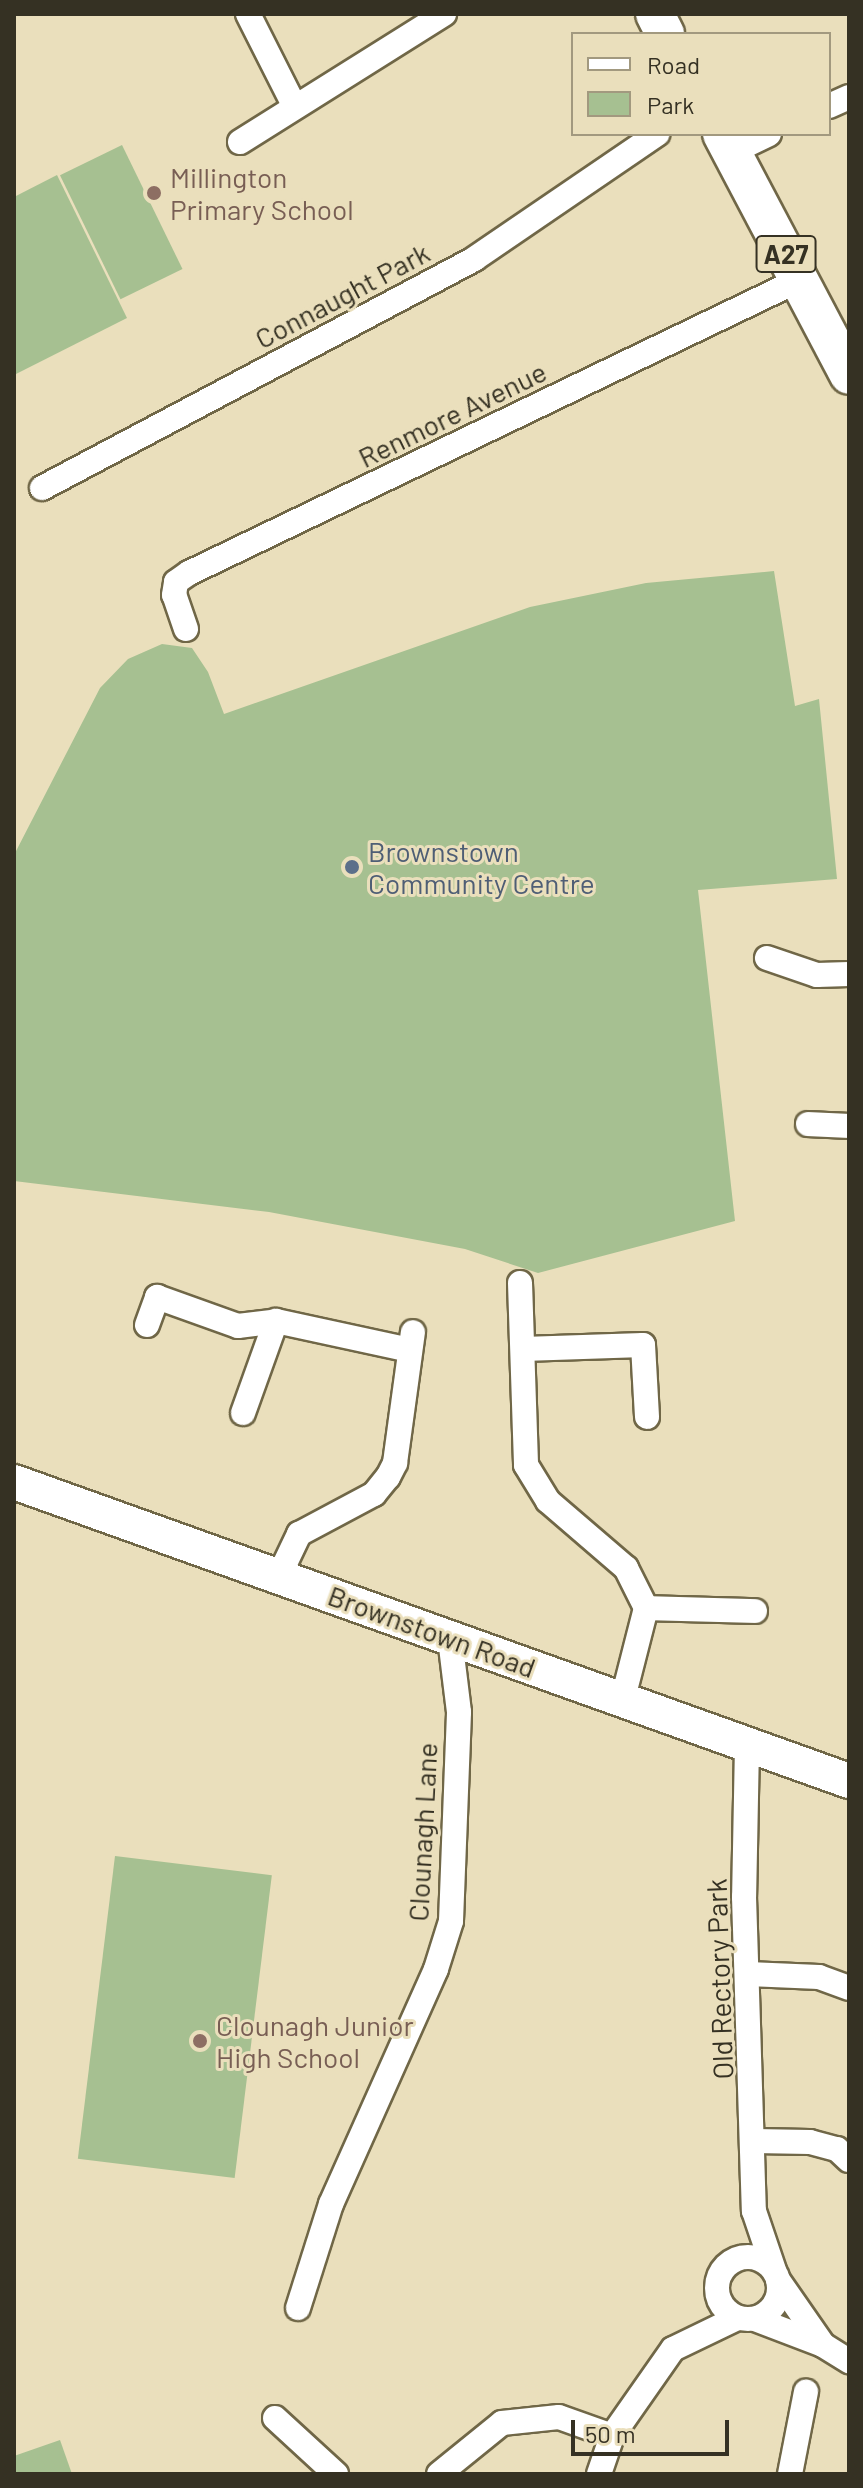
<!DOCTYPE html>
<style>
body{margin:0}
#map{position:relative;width:863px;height:2488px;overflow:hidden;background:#eadfbc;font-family:Barlow,sans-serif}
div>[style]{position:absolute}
.green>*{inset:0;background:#a6c091;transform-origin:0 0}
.roads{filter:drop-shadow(2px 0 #706747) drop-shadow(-2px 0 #706747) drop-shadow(0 2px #706747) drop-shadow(0 -2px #706747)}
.minor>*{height:24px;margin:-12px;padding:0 12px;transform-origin:12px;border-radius:12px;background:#fff}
.minor>.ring{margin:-12px;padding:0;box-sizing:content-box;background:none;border:24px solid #fff;border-radius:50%}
.secondary>*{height:34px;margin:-17px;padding:0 17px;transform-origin:17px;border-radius:17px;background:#fff}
.primary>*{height:38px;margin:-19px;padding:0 19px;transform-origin:19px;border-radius:19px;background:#fff}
.dots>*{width:22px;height:22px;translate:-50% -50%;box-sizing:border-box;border:4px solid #eadfbc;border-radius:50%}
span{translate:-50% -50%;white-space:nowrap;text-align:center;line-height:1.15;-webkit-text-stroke:6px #eadfbc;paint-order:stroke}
.shield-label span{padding:2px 6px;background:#eadfbc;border:2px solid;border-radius:6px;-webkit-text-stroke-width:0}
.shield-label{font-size:26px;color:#353123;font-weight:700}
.education-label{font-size:28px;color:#785e54}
.left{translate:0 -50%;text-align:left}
.street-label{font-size:28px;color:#353123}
.service-label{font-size:28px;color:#4e5e75}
.frame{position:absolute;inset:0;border:16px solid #353123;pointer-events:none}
.legend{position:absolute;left:571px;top:32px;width:260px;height:104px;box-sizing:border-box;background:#eadfbc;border:2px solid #a2997f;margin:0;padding:10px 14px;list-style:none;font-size:24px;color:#353123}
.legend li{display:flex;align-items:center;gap:16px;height:40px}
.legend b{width:40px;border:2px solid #a2997f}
.scale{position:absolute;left:571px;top:2420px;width:158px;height:36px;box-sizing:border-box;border:4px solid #353123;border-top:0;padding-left:10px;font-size:24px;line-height:28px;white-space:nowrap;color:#353123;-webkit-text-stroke:6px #eadfbc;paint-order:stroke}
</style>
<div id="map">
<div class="green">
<div style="left:122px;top:145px;width:138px;height:69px;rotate:64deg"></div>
<div style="clip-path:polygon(57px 175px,127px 318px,14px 375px,14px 197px)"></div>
<div style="clip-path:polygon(774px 571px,795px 706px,819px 699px,837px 879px,698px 890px,735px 1221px,538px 1273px,465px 1249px,269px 1212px,14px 1181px,14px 855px,100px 688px,128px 659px,162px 644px,192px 648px,208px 672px,224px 714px,530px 607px,646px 583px)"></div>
<div style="left:115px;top:1856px;width:158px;height:305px;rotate:7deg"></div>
<div style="clip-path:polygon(60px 2440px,72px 2474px,14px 2474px,14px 2456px)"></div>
</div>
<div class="roads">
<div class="minor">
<div style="left:248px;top:14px;width:104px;rotate:63.2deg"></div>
<div style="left:829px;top:106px;width:22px;rotate:-24deg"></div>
<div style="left:240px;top:142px;width:241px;rotate:-32.1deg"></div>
<div style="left:732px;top:152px;width:41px;rotate:-25.9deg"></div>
<div style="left:42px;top:488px;width:489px;rotate:-27.9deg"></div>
<div style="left:474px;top:259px;width:222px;rotate:-34.3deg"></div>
<div style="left:186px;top:629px;width:36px;rotate:-109deg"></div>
<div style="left:174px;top:595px;width:13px;rotate:-81deg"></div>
<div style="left:176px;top:582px;width:16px;rotate:-35deg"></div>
<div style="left:189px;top:573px;width:677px;rotate:-25.66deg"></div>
<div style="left:767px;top:958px;width:53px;rotate:18.8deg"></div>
<div style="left:817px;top:975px;width:32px;rotate:-2deg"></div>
<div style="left:808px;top:1124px;width:41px;rotate:2.8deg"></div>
<div style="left:520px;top:1283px;width:182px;rotate:88.1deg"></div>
<div style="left:526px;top:1465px;width:42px;rotate:58.6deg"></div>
<div style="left:548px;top:1501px;width:103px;rotate:40.7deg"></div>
<div style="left:626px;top:1568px;width:45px;rotate:63.4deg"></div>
<div style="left:646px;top:1608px;width:93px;rotate:104.3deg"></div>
<div style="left:147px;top:1325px;width:30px;rotate:-70deg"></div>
<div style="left:157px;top:1297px;width:86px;rotate:19.7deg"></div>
<div style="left:238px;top:1326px;width:38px;rotate:-7deg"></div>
<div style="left:276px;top:1321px;width:137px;rotate:12.2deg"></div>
<div style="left:523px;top:1349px;width:120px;rotate:-1.9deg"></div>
<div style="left:643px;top:1345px;width:72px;rotate:86.8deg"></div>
<div style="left:243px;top:1413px;width:98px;rotate:-70.3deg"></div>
<div style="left:279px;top:1576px;width:47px;rotate:-64.5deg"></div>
<div style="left:299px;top:1534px;width:85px;rotate:-28.1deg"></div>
<div style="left:374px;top:1494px;width:22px;rotate:-51deg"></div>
<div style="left:388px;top:1477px;width:16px;rotate:-63deg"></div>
<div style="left:395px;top:1463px;width:132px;rotate:-82.2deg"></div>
<div style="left:646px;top:1608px;width:109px;rotate:1.6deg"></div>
<div style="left:747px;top:1745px;width:152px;rotate:91.1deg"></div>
<div style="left:744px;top:1897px;width:314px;rotate:88.2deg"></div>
<div style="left:754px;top:2211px;width:62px;rotate:71.3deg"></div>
<div style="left:748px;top:1974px;width:71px;rotate:2.4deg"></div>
<div style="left:819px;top:1977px;width:32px;rotate:20deg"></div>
<div style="left:754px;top:2141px;width:56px;rotate:1deg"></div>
<div style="left:810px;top:2142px;width:28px;rotate:15deg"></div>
<div style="left:837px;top:2149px;width:16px;rotate:43deg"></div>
<div class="ring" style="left:717px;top:2257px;width:38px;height:38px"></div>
<div style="left:778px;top:2280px;width:79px;rotate:55.3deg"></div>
<div style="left:298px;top:2308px;width:109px;rotate:-72.4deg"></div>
<div style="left:331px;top:2204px;width:257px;rotate:-65.9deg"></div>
<div style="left:436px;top:1969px;width:50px;rotate:-72.6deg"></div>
<div style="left:451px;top:1921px;width:209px;rotate:-87.8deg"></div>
<div style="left:459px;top:1712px;width:74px;rotate:-97deg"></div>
<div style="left:755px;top:2319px;width:73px;rotate:20.9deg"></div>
<div style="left:823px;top:2345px;width:31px;rotate:32deg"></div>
<div style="left:275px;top:2418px;width:83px;rotate:42.6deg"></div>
<div style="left:439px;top:2474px;width:81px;rotate:-39deg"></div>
<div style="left:502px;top:2423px;width:57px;rotate:-6deg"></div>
<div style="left:559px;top:2417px;width:56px;rotate:19.7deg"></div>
<div style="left:599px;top:2474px;width:40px;rotate:-71.1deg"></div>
<div style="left:612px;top:2436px;width:106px;rotate:-55deg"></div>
<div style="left:673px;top:2349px;width:71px;rotate:-25.8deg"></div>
<div style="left:790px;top:2474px;width:84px;rotate:-79deg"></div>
</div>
<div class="secondary">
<div style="left:14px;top:1482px;width:887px;rotate:19.7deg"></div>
</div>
<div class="primary">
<div style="left:655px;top:14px;width:22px;rotate:63deg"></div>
<div style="left:722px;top:134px;width:272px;rotate:62.2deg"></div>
</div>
</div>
<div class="dots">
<div style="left:154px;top:193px;background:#8d6e63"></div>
<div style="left:352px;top:867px;background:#5c6f8a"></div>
<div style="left:200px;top:2041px;background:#8d6e63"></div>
</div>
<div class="shield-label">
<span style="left:786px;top:254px">A27</span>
</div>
<div class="education-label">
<span class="left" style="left:170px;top:193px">Millington<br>Primary School</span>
<span class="left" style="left:216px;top:2041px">Clounagh Junior<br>High School</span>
</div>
<div class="street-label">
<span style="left:342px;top:295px;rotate:-28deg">Connaught Park</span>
<span style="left:452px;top:414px;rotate:-26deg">Renmore Avenue</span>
<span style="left:432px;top:1631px;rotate:20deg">Brownstown Road</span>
<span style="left:422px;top:1832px;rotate:-87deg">Clounagh Lane</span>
<span style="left:719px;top:1979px;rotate:-92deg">Old Rectory Park</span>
</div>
<div class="service-label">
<span class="left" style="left:368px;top:867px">Brownstown<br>Community Centre</span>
</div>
<div class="frame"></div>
<ul class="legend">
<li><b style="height:10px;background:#fff"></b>Road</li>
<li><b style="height:22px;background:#a6c091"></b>Park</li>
</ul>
<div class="scale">50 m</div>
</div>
